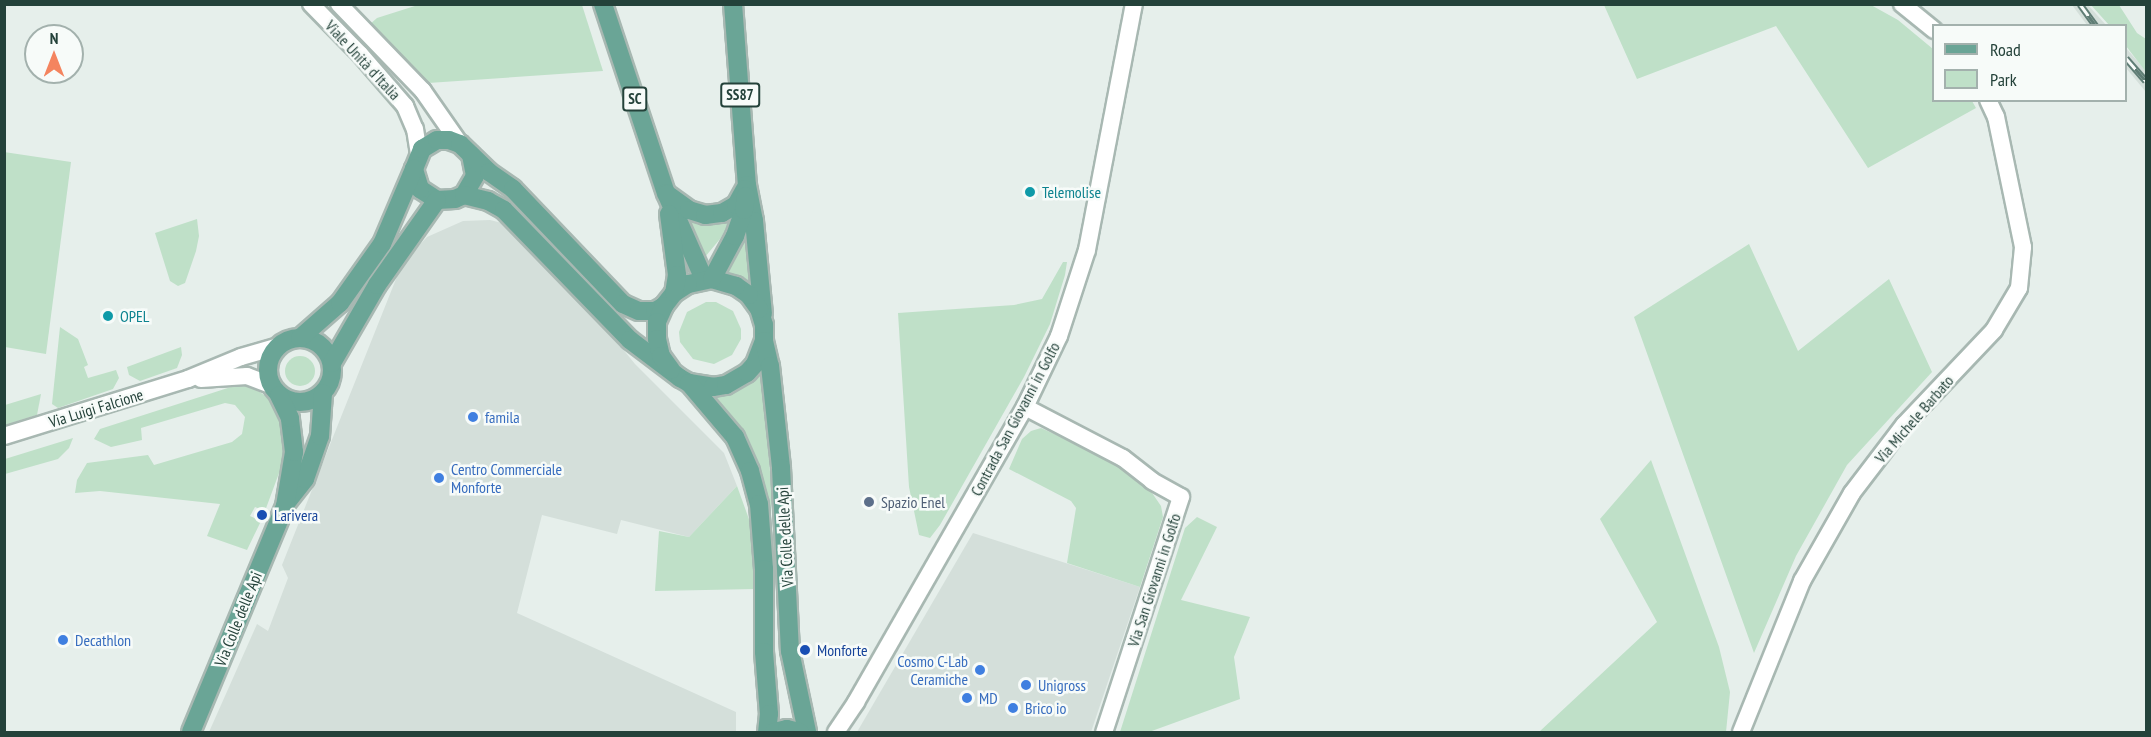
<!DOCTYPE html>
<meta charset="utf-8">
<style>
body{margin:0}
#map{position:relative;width:2151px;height:737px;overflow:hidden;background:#e6efeb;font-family:"PT Sans Narrow",sans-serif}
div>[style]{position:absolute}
.built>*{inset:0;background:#d4dfda}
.green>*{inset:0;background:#bfe0c8}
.round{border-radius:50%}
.roads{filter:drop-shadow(2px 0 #a8b8b2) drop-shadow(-2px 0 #a8b8b2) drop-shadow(0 2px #a8b8b2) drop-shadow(0 -2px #a8b8b2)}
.minor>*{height:16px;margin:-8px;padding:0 8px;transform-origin:8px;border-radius:8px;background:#fff}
.major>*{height:18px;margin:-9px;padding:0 9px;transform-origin:9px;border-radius:9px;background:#6aa596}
.major>.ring{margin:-9px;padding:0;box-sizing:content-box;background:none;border:18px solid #6aa596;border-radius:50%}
.rail>*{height:7px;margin-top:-3.5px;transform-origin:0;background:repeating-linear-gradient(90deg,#f7fbf9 0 14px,#5f7d75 0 28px);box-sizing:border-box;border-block:2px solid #5f7d75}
.dots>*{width:16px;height:16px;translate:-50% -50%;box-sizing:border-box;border:3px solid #f7fbf9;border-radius:50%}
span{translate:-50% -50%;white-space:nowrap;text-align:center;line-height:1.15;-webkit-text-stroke:5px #f7fbf9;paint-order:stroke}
.shield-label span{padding:2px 4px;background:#f7fbf9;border:2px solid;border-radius:4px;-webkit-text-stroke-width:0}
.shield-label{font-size:15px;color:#24423a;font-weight:700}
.street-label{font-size:16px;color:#24423a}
.culture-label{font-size:16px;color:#0d838f}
.left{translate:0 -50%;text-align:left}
.shop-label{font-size:16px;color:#366cbe}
.right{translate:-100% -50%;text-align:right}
.service-label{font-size:16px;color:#4e5e75}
.transit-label{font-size:16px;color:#164399}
.frame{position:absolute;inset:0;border:6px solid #24423a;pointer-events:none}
.legend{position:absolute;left:1932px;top:24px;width:195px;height:78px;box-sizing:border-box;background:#f7fbf9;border:2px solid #a3b1ad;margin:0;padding:8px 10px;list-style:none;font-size:18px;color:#24423a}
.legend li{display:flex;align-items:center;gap:12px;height:30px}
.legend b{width:30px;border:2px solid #a3b1ad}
.north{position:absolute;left:24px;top:24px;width:60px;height:60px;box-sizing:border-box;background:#f7fbf9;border:2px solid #a3b1ad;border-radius:50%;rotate:0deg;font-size:16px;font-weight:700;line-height:24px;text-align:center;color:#24423a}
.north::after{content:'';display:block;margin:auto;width:21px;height:27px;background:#f4845f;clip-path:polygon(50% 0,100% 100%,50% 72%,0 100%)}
</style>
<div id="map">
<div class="built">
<div style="clip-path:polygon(2072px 5px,2088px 5px,2106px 25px,2087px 25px)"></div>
<div style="clip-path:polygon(2126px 48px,2146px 71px,2146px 92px,2126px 68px)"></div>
<div style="clip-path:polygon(490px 220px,506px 224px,600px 321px,635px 364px,724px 453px,737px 486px,689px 537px,621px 520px,617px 534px,542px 515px,517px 613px,736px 712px,736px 732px,209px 732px,257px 624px,268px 631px,288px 578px,282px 565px,398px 274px,410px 255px,427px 237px,463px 221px)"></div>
<div style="clip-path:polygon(973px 533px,1140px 587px,1091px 732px,857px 732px)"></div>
</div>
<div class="green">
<div style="clip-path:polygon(418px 5px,582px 5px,603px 71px,428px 83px,369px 25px,377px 18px)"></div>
<div style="clip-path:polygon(1604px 5px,1871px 5px,1898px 20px,1933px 49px,1934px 100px,1972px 101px,1976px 108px,1868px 168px,1776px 26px,1637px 79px)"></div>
<div style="clip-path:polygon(2091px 5px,2119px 5px,2137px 33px,2146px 39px,2146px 72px,2126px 46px,2126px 26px,2109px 25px)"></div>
<div style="clip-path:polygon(4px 152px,71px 162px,46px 354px,5px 347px)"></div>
<div style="clip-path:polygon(733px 217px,720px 239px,705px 257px,689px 218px,726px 220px)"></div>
<div style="clip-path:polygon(197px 219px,199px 236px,196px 251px,185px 283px,178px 286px,170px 281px,155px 233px)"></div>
<div style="clip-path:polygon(747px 234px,754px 289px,716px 272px)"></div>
<div style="clip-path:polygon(1749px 244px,1798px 351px,1889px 279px,1932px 372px,1847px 465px,1796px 556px,1754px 653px,1634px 317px)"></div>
<div style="clip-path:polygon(1063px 262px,1067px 262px,1065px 275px,1050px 324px,1024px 377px,940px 525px,930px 538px,919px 535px,909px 487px,898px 313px,1014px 305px,1042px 299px)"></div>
<div style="clip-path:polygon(706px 302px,716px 302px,733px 311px,741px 329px,741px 339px,732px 355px,714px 364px,693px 359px,680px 342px,679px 332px,687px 312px)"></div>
<div style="clip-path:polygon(60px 327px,78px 339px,88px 365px,84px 367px,88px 378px,116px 370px,119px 378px,113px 389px,58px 408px,52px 404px)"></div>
<div style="clip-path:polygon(181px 347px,182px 355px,177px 368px,140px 381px,129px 375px,127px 367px)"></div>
<div class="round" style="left:285px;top:356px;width:30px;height:30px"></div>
<div style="clip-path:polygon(761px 366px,772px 495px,771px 515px,768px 515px,766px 492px,760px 467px,750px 443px,709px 393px)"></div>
<div style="clip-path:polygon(234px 386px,251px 386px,274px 402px,282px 418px,286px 437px,282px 465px,265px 511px,255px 507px,250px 516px,261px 521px,247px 550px,207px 536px,220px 504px,100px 491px,75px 493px,77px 480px,87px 463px,148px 455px,154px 465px,232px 442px,242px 434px,245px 417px,235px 405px,225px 403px,141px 428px,142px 440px,111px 447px,94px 439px,100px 429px)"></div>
<div style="clip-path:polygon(41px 394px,37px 415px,5px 425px,5px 405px)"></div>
<div style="clip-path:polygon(1041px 428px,1107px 458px,1148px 487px,1161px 506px,1163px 517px,1140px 587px,1067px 563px,1076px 508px,1071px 501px,1009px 469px,1022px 439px,1031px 431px)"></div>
<div style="clip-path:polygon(73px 438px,69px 448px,58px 459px,5px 474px,5px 459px)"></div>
<div style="clip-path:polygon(1651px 460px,1719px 647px,1730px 692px,1726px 732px,1539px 732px,1657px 622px,1600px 519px)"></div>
<div style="clip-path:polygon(737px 486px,750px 522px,755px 589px,655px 591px,659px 531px,689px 537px)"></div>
<div style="clip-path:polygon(1197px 517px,1217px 527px,1181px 600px,1250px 617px,1234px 657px,1240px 699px,1149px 732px,1120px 732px,1185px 528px)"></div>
</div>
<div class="roads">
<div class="minor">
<div style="left:311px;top:4px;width:70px;rotate:45.6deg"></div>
<div style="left:360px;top:54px;width:69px;rotate:49.1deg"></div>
<div style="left:405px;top:106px;width:25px;rotate:67deg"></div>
<div style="left:415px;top:129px;width:25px;rotate:81deg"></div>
<div style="left:339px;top:4px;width:121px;rotate:46deg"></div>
<div style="left:423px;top:91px;width:65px;rotate:55.1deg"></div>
<div style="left:1902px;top:4px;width:41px;rotate:39.1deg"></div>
<div style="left:201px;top:379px;width:46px;rotate:-3.7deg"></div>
<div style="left:247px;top:376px;width:26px;rotate:21deg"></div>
<div style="left:1025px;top:407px;width:110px;rotate:27.5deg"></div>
<div style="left:1123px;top:458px;width:37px;rotate:38deg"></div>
<div style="left:1152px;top:481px;width:33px;rotate:29deg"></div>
<div style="left:1181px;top:497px;width:247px;rotate:108.1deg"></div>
<div style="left:4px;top:436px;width:193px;rotate:-17.2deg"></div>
<div style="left:188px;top:379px;width:57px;rotate:-22.5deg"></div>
<div style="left:241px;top:357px;width:37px;rotate:-16deg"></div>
<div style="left:836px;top:732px;width:36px;rotate:-56deg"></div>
<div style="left:856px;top:702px;width:340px;rotate:-60.2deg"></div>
<div style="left:1025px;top:407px;width:79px;rotate:-64.4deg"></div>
<div style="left:1059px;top:336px;width:90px;rotate:-72deg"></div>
<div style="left:1087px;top:250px;width:250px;rotate:-79.2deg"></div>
<div style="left:1741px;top:732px;width:163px;rotate:-68deg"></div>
<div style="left:1802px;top:581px;width:101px;rotate:-60.4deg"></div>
<div style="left:1852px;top:493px;width:86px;rotate:-52.6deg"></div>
<div style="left:1904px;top:425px;width:131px;rotate:-46.5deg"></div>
<div style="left:1994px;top:330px;width:49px;rotate:-59.2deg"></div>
<div style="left:2019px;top:288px;width:41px;rotate:-84.4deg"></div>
<div style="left:2023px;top:247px;width:133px;rotate:-101.7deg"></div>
<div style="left:1996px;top:117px;width:19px;rotate:-115deg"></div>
</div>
<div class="major">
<div style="left:603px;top:4px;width:199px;rotate:71.6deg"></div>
<div style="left:666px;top:193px;width:94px;rotate:66.2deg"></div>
<div style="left:733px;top:4px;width:182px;rotate:85.6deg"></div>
<div style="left:747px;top:185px;width:37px;rotate:79deg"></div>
<div style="left:754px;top:221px;width:93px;rotate:84.5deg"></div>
<div style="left:471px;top:155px;width:21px;rotate:79deg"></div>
<div style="left:475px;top:176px;width:22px;rotate:120deg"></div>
<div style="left:464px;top:195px;width:10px;rotate:156deg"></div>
<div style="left:455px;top:199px;width:18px;rotate:177deg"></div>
<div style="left:437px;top:200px;width:20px;rotate:-147deg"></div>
<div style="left:420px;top:189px;width:21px;rotate:-107deg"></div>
<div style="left:414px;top:169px;width:22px;rotate:-68deg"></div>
<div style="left:422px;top:149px;width:17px;rotate:-31deg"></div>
<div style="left:437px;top:140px;width:12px"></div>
<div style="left:449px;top:140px;width:12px;rotate:20deg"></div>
<div style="left:460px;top:144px;width:40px;rotate:44deg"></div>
<div style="left:489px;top:172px;width:29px;rotate:35deg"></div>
<div style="left:513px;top:189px;width:159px;rotate:46.3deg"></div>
<div style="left:623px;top:304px;width:17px;rotate:24deg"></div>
<div style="left:639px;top:311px;width:16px"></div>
<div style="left:655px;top:311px;width:10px;rotate:-29deg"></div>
<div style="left:667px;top:194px;width:27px;rotate:36deg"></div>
<div style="left:689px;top:210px;width:17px;rotate:17deg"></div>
<div style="left:705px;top:215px;width:17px;rotate:-7deg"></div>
<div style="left:722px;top:213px;width:16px;rotate:-30deg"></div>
<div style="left:736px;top:205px;width:18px;rotate:-61deg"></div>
<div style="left:464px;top:195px;width:25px;rotate:14deg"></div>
<div style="left:488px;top:201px;width:18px;rotate:29deg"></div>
<div style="left:504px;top:210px;width:181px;rotate:45.9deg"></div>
<div style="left:630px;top:340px;width:63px;rotate:37.2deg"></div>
<div style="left:680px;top:378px;width:10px;rotate:29deg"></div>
<div style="left:689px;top:383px;width:24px;rotate:9deg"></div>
<div style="left:713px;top:387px;width:13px;rotate:-9deg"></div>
<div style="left:726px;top:385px;width:24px;rotate:-30deg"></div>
<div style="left:747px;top:373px;width:12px;rotate:-48deg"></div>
<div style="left:755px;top:364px;width:25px;rotate:-69deg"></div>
<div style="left:764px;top:341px;width:16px;rotate:-90deg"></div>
<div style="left:764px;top:325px;width:17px;rotate:-107deg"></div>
<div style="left:759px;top:309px;width:17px;rotate:-126deg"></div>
<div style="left:749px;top:295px;width:16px;rotate:-145deg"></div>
<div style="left:736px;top:286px;width:25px;rotate:-164deg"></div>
<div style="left:712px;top:279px;width:25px;rotate:168deg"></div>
<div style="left:688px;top:284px;width:17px;rotate:147deg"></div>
<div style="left:674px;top:293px;width:16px;rotate:128deg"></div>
<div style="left:664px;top:306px;width:17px;rotate:114deg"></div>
<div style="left:657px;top:322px;width:17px;rotate:90deg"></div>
<div style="left:657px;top:339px;width:17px;rotate:77deg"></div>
<div style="left:661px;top:356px;width:17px;rotate:54deg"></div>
<div style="left:669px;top:214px;width:62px;rotate:82.5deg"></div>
<div style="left:677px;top:275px;width:18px;rotate:99deg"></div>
<div style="left:712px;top:279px;width:49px;rotate:-61.9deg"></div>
<div style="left:735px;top:236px;width:28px;rotate:-71deg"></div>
<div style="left:744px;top:210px;width:14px;rotate:-82deg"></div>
<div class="ring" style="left:268px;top:338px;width:46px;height:46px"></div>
<div style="left:300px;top:338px;width:53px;rotate:-41.2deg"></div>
<div style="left:340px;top:303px;width:72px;rotate:-54.6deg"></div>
<div style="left:382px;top:244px;width:82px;rotate:-66.9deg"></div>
<div style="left:764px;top:341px;width:26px;rotate:77deg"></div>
<div style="left:770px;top:366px;width:103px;rotate:83.8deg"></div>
<div style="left:781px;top:468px;width:183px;rotate:87.2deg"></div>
<div style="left:790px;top:651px;width:83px;rotate:78.1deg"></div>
<div style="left:332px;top:363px;width:90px;rotate:-60deg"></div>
<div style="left:377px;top:285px;width:104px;rotate:-54.8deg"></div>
<div style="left:689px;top:383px;width:71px;rotate:49.6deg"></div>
<div style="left:735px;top:437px;width:37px;rotate:66deg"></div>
<div style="left:750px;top:471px;width:34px;rotate:75deg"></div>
<div style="left:759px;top:504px;width:65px;rotate:85.6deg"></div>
<div style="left:764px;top:569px;width:83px;rotate:90deg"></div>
<div style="left:764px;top:652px;width:62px;rotate:85.4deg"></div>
<div style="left:769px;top:714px;width:18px;rotate:96deg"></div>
<div style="left:287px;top:502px;width:29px;rotate:-52deg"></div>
<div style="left:305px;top:479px;width:46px;rotate:-70.8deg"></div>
<div style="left:320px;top:436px;width:43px;rotate:-86deg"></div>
<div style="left:191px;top:732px;width:245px;rotate:-67.4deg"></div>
<div style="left:285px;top:506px;width:55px;rotate:-80.5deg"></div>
<div style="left:294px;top:452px;width:34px;rotate:-97deg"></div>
<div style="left:290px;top:418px;width:25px;rotate:-116deg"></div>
<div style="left:774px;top:732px;width:13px;rotate:-13deg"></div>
<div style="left:787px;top:729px;width:13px;rotate:13deg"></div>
</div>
</div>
<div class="rail">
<div style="left:2080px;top:4px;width:27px;rotate:54deg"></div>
<div style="left:2126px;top:58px;width:30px;rotate:49deg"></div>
</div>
<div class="dots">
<div style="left:1030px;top:192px;background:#0f9aa8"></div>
<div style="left:108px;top:316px;background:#0f9aa8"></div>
<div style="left:473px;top:417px;background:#3f7fe0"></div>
<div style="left:439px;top:478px;background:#3f7fe0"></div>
<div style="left:869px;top:502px;background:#5c6f8a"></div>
<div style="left:262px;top:515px;background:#1a4fb4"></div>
<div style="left:63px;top:640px;background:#3f7fe0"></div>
<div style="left:805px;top:650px;background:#1a4fb4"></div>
<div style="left:980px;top:670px;background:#3f7fe0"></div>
<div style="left:1026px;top:685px;background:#3f7fe0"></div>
<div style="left:967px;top:698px;background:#3f7fe0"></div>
<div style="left:1013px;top:708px;background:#3f7fe0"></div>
</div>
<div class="shield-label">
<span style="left:740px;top:95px">SS87</span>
<span style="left:635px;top:99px">SC</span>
</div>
<div class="street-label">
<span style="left:363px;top:60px;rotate:47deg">Viale Unità d'Italia</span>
<span style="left:96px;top:408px;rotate:-17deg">Via Luigi Falcione</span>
<span style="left:1015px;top:419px;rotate:-62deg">Contrada San Giovanni in Golfo</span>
<span style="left:1914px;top:419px;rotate:-49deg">Via Michele Barbato</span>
<span style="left:785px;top:537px;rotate:-93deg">Via Colle delle Api</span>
<span style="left:1154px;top:580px;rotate:-72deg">Via San Giovanni in Golfo</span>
<span style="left:238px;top:619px;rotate:-68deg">Via Colle delle Api</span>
</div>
<div class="culture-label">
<span class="left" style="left:1042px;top:192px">Telemolise</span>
<span class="left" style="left:120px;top:316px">OPEL</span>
</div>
<div class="shop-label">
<span class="left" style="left:485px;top:417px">famila</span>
<span class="left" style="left:451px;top:478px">Centro Commerciale<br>Monforte</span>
<span class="left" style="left:75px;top:640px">Decathlon</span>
<span class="right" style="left:968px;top:670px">Cosmo C-Lab<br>Ceramiche</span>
<span class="left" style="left:1038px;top:685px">Unigross</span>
<span class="left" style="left:979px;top:698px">MD</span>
<span class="left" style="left:1025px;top:708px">Brico io</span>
</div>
<div class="service-label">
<span class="left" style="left:881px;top:502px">Spazio Enel</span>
</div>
<div class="transit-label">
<span class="left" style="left:274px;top:515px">Larivera</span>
<span class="left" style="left:817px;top:650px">Monforte</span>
</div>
<div class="frame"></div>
<ul class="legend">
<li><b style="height:8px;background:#6aa596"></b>Road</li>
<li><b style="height:16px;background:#bfe0c8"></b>Park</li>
</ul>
<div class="north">N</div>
</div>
